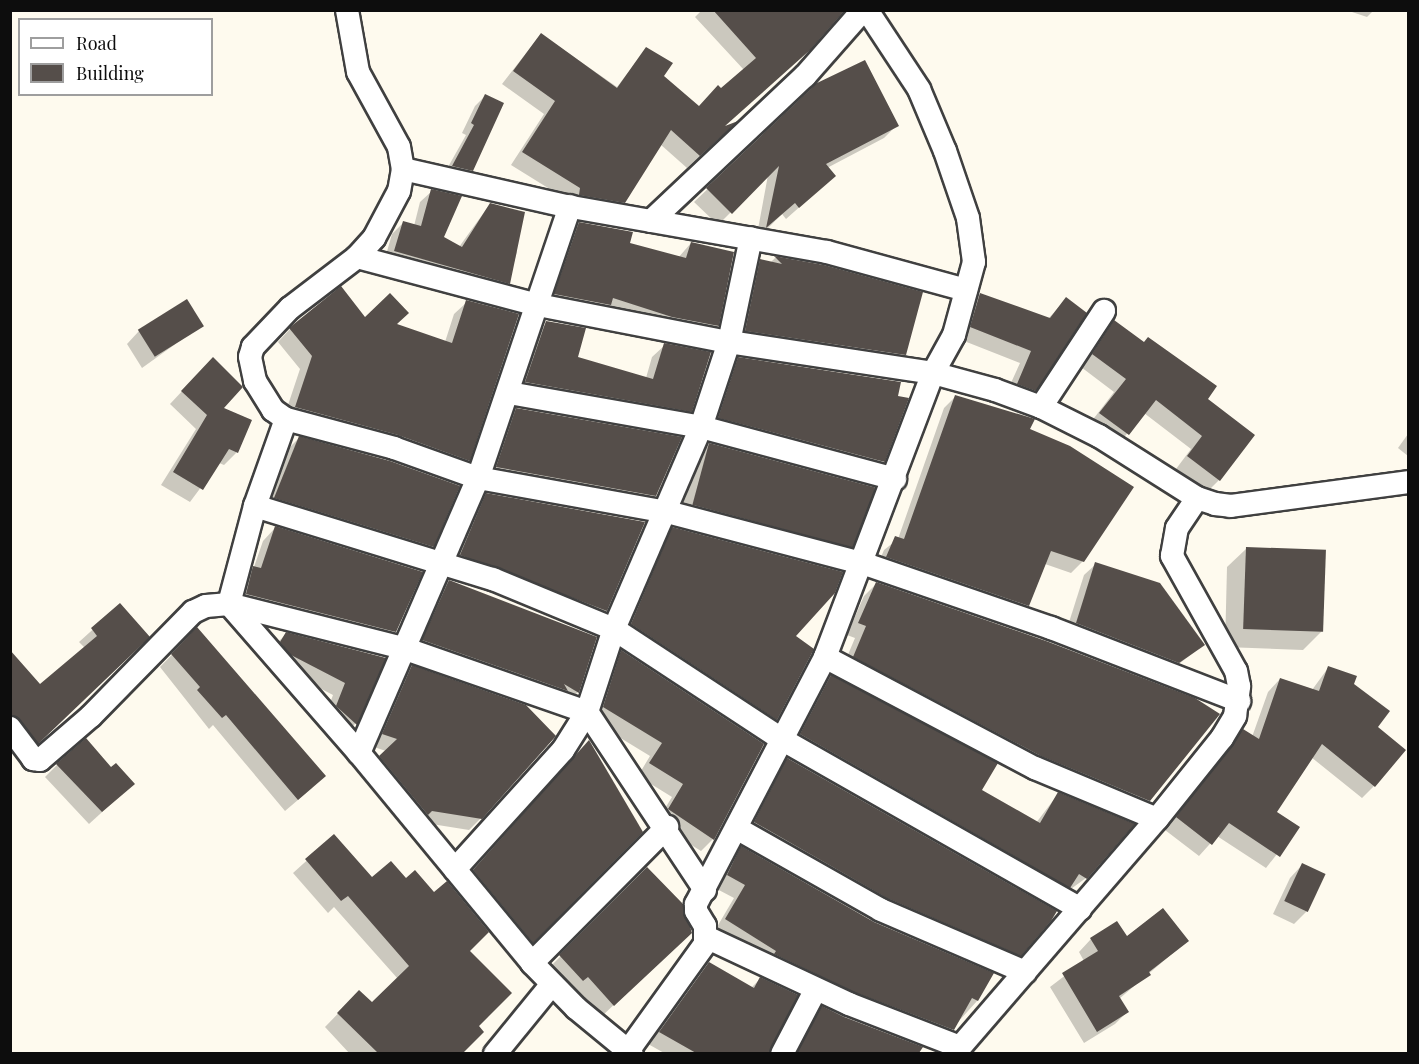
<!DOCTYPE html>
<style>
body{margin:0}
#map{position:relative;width:1419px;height:1064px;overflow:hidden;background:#fefaee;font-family:"Playfair Display",serif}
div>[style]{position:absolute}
.shadow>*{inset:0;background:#0003}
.building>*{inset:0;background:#554e4a;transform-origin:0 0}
.roads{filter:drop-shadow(2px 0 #404040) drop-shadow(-2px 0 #404040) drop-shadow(0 2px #404040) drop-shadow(0 -2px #404040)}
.minor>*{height:22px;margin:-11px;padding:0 11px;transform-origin:11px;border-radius:11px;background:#fff}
span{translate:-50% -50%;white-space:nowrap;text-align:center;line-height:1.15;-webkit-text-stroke:6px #fff;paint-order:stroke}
.frame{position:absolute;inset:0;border:12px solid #0d0d0d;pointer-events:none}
.legend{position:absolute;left:18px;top:18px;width:195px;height:78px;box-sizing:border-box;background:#fff;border:2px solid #9e9e9e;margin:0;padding:8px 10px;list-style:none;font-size:18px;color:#0d0d0d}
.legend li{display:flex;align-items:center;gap:12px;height:30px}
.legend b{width:30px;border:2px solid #9e9e9e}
</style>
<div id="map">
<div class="shadow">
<div style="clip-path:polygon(702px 10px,843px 10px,721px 128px,732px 125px,687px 168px,660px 144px,624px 202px,611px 214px,569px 201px,511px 165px,544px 114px,502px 84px,541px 34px,617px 87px,646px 49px,662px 77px,698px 108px,744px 70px,695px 17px)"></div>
<div style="clip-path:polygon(1346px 10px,1374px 10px,1367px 17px)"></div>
<div style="clip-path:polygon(818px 84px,897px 125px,884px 138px,827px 168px,821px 188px,786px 219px,782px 214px,756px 240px,768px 175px,718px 225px,694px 202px)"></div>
<div style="clip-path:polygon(485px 96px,472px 170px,462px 180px,443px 176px,466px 135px,462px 133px,475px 106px)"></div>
<div style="clip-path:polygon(432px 191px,442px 238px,459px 247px,490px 204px,517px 252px,508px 283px,497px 294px,384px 262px,392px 234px,403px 223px,414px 226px,420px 202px)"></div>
<div style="clip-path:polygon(579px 224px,628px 244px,678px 258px,691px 243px,717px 325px,705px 338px,543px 307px,567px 236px)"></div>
<div style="clip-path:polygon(775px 258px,824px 267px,921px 293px,905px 355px,893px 366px,734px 342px,749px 272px,761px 260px,770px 263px)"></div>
<div style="clip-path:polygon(980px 294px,1048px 319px,1066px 299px,1034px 390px,1022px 402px,1005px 396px,1020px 363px,959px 339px,967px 307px)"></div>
<div style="clip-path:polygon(467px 302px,468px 460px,456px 472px,283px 420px,300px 369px,278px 342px,290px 329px,364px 319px,445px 342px,454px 314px)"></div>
<div style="clip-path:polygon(1115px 322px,1205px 399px,1219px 480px,1207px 492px,1176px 469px,1191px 449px,1144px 413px,1116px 447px,1088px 426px,1114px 392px,1081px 367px)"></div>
<div style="clip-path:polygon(547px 323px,577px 358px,646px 378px,652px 357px,665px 345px,691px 411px,678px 424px,513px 394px,534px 336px)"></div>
<div style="clip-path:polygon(202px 325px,142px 368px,127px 344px,139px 331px)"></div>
<div style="clip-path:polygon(739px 359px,883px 461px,871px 474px,707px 430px,726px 371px)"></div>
<div style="clip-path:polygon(200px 372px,221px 408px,250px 421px,236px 453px,224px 465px,219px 463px,190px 502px,161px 485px,196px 429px,170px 404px)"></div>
<div style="clip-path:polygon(955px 397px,1028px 430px,1083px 561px,1071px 573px,1045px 564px,1028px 605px,1017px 617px,876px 569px,884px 550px,898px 539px,944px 408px)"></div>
<div style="clip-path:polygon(516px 410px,655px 496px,642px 508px,484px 480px,504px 422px)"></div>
<div style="clip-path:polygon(1408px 434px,1408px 456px,1398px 448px)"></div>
<div style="clip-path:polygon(299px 438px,432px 546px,420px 558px,263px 510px,287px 450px)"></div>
<div style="clip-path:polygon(709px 445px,851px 546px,839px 558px,672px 515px,697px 457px)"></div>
<div style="clip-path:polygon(487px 495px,643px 523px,606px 611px,593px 623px,448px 567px,474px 507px)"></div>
<div style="clip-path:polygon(275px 528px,395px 632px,382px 644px,234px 607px,241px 580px,254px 567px,263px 541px)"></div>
<div style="clip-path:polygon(673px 529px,794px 636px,776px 719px,763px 731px,619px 637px,660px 542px)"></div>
<div style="clip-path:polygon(1246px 549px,1322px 631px,1303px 650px,1225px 647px,1227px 567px)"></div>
<div style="clip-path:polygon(1096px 564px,1203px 645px,1166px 674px,1065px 635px,1084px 575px)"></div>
<div style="clip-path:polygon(449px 581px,578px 692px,566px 704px,412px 652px,437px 593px)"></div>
<div style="clip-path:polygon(876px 584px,1046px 642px,1218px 715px,1140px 813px,842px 669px,855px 638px,847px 635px,864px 596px)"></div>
<div style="clip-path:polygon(120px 605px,135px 649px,25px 755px,10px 736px,10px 668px,40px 687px,85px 648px,79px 642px)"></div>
<div style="clip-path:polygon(197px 629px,312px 788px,285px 811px,213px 725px,209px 729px,160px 667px)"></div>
<div style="clip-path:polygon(286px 634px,384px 659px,355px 724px,343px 736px,324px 719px,333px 695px,279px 667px,273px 647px)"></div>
<div style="clip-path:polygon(622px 652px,713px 839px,701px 851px,656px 823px,672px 797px,638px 776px,650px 756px,591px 720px,609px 664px)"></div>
<div style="clip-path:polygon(412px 667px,481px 818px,469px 830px,419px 822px,368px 769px,386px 751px,371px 746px,400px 679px)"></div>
<div style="clip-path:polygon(1328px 668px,1353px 684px,1376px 727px,1374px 786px,1362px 798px,1311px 757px,1274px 812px,1298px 827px,1266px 868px,1217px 836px,1199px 856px,1165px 830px,1231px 743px,1243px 731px,1252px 737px,1268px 692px,1280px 679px,1312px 690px)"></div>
<div style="clip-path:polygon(831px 677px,980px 790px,1036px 823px,1058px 794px,1086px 878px,1057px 899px,789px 747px,819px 689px)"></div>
<div style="clip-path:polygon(589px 742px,641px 832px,520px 954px,461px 883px)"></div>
<div style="clip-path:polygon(788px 760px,1020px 955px,1008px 967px,743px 835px,776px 772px)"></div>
<div style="clip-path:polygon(57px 765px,111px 769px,133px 784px,89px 824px,45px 777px)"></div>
<div style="clip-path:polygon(334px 836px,372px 880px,468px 951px,477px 1026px,482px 1032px,461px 1054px,350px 1054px,325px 1027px,359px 992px,372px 1005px,398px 979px,334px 907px,328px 913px,293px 873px)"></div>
<div style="clip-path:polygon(742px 848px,874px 923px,992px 974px,977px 1001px,940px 1042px,714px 932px,734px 898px,715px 888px,729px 861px)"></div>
<div style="clip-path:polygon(1302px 865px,1307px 911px,1294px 924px,1273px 914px,1290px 878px)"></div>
<div style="clip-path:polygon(647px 869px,677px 945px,601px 1017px,574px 988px,569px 993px,548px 969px)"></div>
<div style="clip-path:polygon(1126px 938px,1187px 941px,1119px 999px,1127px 1012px,1115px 1024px,1084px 1043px,1050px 987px,1084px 961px,1079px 952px,1091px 939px)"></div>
<div style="clip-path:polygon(709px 964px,751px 988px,760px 979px,769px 1054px,666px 1054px,648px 1044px)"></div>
<div style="clip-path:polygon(823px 1008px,920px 1048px,917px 1054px,793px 1054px,810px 1020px)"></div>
</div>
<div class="building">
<div style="clip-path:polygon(713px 10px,845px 10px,810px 50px,725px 126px,738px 121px,700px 156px,671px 130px,625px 203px,579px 195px,580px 188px,522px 152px,555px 101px,513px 71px,541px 33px,617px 88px,646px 47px,673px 63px,664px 76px,699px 106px,718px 85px,721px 88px,756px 58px)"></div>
<div style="clip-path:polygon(865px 60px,899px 126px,826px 164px,836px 176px,799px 208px,795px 203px,766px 228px,779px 166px,732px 214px,706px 188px,817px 83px)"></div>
<div style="clip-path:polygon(485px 94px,504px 103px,473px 171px,452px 166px,474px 125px,471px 123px)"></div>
<div style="clip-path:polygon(431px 189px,462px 196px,444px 237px,462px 247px,490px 203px,525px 212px,510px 284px,394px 251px,403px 221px,421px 226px)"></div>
<div style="clip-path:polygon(579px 222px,633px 232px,630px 243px,686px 258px,691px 242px,734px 252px,719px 326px,672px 317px,613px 298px,611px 305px,554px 294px)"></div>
<div style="clip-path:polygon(774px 256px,824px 265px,923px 292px,906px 355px,745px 331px,760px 259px,782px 264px)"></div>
<div style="clip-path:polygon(341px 286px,365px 317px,390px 293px,409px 313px,397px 324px,452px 343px,466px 300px,519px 314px,470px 461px,398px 435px,295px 407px,312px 356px,289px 328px)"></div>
<div style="clip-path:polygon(980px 293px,1050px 318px,1066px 297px,1087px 313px,1036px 391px,1017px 384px,1031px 351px,970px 327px)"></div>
<div style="left:187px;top:299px;width:32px;height:58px;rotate:58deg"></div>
<div style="clip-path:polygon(1114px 320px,1144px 342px,1148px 337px,1217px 386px,1208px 399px,1255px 435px,1220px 481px,1187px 456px,1202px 436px,1156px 400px,1129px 435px,1099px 413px,1126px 379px,1092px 354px)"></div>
<div style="clip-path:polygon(546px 321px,586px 328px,578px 357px,653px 379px,664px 343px,711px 352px,692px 412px,525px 382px)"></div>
<div style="clip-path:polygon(213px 357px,243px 387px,224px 408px,252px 420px,238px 453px,229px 449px,203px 490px,173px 472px,207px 415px,181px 391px)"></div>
<div style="clip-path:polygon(738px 357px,901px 382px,898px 396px,909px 398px,885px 462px,718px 418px)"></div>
<div style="clip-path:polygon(955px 395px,1035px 419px,1030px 429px,1070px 446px,1134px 487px,1084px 562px,1051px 551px,1029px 606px,886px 557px,895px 536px,904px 539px)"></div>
<div style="clip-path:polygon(516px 408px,682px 437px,656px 496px,496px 467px)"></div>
<div style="clip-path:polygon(299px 436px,390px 461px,460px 486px,434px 547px,274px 498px)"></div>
<div style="left:709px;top:443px;width:172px;height:64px;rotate:15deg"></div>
<div style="clip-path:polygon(486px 493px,645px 522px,607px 611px,460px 555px)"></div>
<div style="clip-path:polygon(275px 526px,423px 572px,396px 632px,246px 594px,253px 566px,261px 568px)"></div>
<div style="clip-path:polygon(672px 527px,843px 572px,835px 593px,796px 636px,814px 649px,777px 720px,631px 624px)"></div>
<div style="left:1246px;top:547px;width:80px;height:82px;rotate:2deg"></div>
<div style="clip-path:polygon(1095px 562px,1160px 583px,1205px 645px,1179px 663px,1076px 623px)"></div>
<div style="clip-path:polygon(449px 580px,597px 637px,579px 693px,564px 684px,568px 691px,422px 640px)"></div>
<div style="clip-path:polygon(876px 582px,1046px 641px,1195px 698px,1220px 714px,1150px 801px,1041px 756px,853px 657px,866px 626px,858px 623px)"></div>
<div style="clip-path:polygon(120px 603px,150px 637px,38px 744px,20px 720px,10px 715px,10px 650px,40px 684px,97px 636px,91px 628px)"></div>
<div style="clip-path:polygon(197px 627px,326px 776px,298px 800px,226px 715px,222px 718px,197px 690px,200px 687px,171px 654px)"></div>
<div style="clip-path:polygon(286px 632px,386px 658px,357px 725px,336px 706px,345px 683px,291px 655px,280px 642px)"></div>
<div style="clip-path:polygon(621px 650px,764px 744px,714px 840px,668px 809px,683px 784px,649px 763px,662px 743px,603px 707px)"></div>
<div style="clip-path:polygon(412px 665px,526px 705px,556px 736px,482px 819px,432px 811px,428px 815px,379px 756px,397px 739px,382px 734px)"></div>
<div style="clip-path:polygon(1328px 666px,1357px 676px,1354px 684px,1390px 711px,1378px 727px,1406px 750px,1375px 787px,1322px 744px,1277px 812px,1300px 827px,1280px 857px,1229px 823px,1212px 845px,1176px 817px,1243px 729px,1259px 739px,1280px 678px,1319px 691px)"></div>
<div style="clip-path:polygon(831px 675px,998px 763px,982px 790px,1040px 823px,1058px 792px,1135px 824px,1087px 879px,1079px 874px,1070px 888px,800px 734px)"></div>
<div style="clip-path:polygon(86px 738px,111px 767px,116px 763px,135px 784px,102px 812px,56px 764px)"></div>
<div style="clip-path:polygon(589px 740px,643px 832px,533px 943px,473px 870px)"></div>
<div style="clip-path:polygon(787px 758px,1057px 911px,1051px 921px,1021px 956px,887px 898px,754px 822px)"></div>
<div style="clip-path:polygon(334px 834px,372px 877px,391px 861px,406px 878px,415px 870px,434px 892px,447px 881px,489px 932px,470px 951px,512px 993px,479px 1026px,484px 1032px,463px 1053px,378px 1053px,337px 1013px,359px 990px,372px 1002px,409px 966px,348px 896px,341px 901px,305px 859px)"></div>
<div style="clip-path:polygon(741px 846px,874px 922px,994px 973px,978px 1001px,972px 998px,954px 1030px,854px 992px,774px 954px,776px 951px,725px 919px,745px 885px,727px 875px)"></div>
<div style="left:1302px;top:863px;width:26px;height:42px;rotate:25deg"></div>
<div style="clip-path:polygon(647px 867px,683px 904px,692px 933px,614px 1006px,588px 977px,583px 981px,559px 955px)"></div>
<div style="clip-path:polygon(1163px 908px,1189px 941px,1149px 972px,1151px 975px,1119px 996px,1129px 1012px,1097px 1032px,1062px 973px,1098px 951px,1090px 938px,1117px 921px,1127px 936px)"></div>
<div style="clip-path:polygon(709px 962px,754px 988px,760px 977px,798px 995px,769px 1053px,696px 1053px,659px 1032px)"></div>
<div style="clip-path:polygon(822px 1006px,844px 1017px,923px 1047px,919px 1053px,797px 1053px)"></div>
</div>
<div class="roads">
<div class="minor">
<div style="left:347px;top:10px;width:63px;rotate:79.9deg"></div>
<div style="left:358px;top:72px;width:85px;rotate:61.3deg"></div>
<div style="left:399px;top:147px;width:22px;rotate:80deg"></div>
<div style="left:403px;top:169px;width:167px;rotate:12.8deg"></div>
<div style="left:566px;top:206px;width:265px;rotate:10deg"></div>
<div style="left:827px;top:252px;width:144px;rotate:15.3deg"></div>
<div style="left:403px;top:169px;width:22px;rotate:100deg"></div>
<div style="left:399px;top:191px;width:53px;rotate:118deg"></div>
<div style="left:374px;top:238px;width:25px;rotate:132deg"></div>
<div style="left:357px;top:257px;width:84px;rotate:142.7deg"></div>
<div style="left:290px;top:308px;width:54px;rotate:133.5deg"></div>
<div style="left:253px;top:347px;width:10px;rotate:107deg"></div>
<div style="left:250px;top:357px;width:25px;rotate:78deg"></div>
<div style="left:255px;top:381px;width:34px;rotate:58deg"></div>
<div style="left:273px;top:410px;width:16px;rotate:35deg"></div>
<div style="left:286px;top:419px;width:92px;rotate:109.6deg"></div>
<div style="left:255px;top:506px;width:101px;rotate:104.9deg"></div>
<div style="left:229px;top:604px;width:198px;rotate:48.9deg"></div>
<div style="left:359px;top:753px;width:272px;rotate:50.5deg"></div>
<div style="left:532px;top:963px;width:63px;rotate:45.6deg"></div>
<div style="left:576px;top:1008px;width:72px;rotate:39.4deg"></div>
<div style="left:651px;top:221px;width:212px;rotate:-43.3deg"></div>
<div style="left:805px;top:76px;width:88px;rotate:-48.7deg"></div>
<div style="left:357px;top:257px;width:187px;rotate:14.9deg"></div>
<div style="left:538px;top:305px;width:195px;rotate:11deg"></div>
<div style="left:729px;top:342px;width:206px;rotate:8.6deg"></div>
<div style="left:933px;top:373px;width:64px;rotate:15.3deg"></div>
<div style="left:995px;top:390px;width:49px;rotate:20.3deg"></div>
<div style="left:1041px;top:407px;width:65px;rotate:26.6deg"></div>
<div style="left:1099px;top:436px;width:116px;rotate:32.3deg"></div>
<div style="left:1197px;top:498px;width:19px;rotate:18deg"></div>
<div style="left:1215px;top:504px;width:16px;rotate:7deg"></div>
<div style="left:1231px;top:506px;width:179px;rotate:-7.7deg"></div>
<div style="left:509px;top:393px;width:195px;rotate:10deg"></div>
<div style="left:701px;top:427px;width:201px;rotate:15deg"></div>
<div style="left:1041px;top:407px;width:115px;rotate:-56.7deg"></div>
<div style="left:286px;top:419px;width:112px;rotate:15deg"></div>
<div style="left:394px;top:448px;width:89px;rotate:19.7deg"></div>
<div style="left:478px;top:478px;width:192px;rotate:10.2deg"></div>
<div style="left:667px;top:512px;width:202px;rotate:14.7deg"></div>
<div style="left:862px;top:563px;width:200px;rotate:19deg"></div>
<div style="left:1051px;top:628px;width:202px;rotate:21.2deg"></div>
<div style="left:255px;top:506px;width:249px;rotate:17.1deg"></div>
<div style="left:493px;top:579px;width:131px;rotate:22.5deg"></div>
<div style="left:614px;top:629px;width:202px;rotate:33.3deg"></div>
<div style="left:783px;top:740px;width:342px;rotate:29.6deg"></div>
<div style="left:825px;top:657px;width:238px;rotate:27.9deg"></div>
<div style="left:1035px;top:768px;width:132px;rotate:22.7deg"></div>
<div style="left:10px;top:728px;width:39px;rotate:53deg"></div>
<div style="left:33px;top:759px;width:7px;rotate:8deg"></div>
<div style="left:40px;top:760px;width:67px;rotate:-40.8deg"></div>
<div style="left:91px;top:716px;width:146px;rotate:-45.6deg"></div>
<div style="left:193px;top:612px;width:14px;rotate:-25deg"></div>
<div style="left:206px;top:606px;width:23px;rotate:-5deg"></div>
<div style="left:229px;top:604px;width:179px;rotate:14.2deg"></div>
<div style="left:403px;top:648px;width:195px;rotate:19.2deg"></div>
<div style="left:587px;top:712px;width:45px;rotate:122.3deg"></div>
<div style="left:563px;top:750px;width:161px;rotate:132.2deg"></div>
<div style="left:359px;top:753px;width:300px;rotate:-66.6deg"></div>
<div style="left:478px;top:478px;width:287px;rotate:-71.3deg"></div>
<div style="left:738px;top:829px;width:164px;rotate:29.5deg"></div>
<div style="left:881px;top:910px;width:157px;rotate:23.3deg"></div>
<div style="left:705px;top:890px;width:214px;rotate:-123.5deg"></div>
<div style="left:587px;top:712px;width:87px;rotate:-72deg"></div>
<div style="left:614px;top:629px;width:220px;rotate:-66.7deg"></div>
<div style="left:701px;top:427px;width:89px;rotate:-71.8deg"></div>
<div style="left:729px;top:342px;width:106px;rotate:-78.1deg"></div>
<div style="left:706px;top:937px;width:158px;rotate:25.1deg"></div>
<div style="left:849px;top:1004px;width:119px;rotate:21.2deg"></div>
<div style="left:532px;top:963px;width:192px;rotate:-45.2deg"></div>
<div style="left:628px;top:1051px;width:132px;rotate:-54.3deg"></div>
<div style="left:705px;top:944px;width:18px;rotate:-90deg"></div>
<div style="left:705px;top:926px;width:17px;rotate:-121deg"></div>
<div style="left:696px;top:911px;width:7px;rotate:-90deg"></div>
<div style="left:696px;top:904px;width:279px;rotate:-62.4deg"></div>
<div style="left:825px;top:657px;width:304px;rotate:-69.2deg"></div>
<div style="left:933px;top:373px;width:43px;rotate:-61.1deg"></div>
<div style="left:954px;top:335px;width:76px;rotate:-74.7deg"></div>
<div style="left:974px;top:262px;width:44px;rotate:-97.8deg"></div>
<div style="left:968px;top:218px;width:71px;rotate:-108.9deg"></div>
<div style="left:945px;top:151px;width:67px;rotate:-112.8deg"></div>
<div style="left:919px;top:89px;width:95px;rotate:-123.4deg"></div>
<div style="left:495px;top:1054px;width:90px;rotate:-50.8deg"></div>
<div style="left:782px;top:1054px;width:73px;rotate:-62.4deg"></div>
<div style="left:954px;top:1054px;width:311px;rotate:-49.2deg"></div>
<div style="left:1157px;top:819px;width:104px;rotate:-51.3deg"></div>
<div style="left:1222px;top:738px;width:26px;rotate:-59deg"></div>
<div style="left:1235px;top:716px;width:30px;rotate:-82deg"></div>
<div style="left:1239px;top:686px;width:15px;rotate:-101deg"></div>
<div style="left:1236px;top:671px;width:132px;rotate:-119.1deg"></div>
<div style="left:1172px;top:556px;width:28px;rotate:-80deg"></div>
<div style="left:1177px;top:528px;width:36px;rotate:-56deg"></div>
</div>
</div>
<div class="frame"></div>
<ul class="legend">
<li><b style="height:8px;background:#fff"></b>Road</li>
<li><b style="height:16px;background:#554e4a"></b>Building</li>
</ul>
</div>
